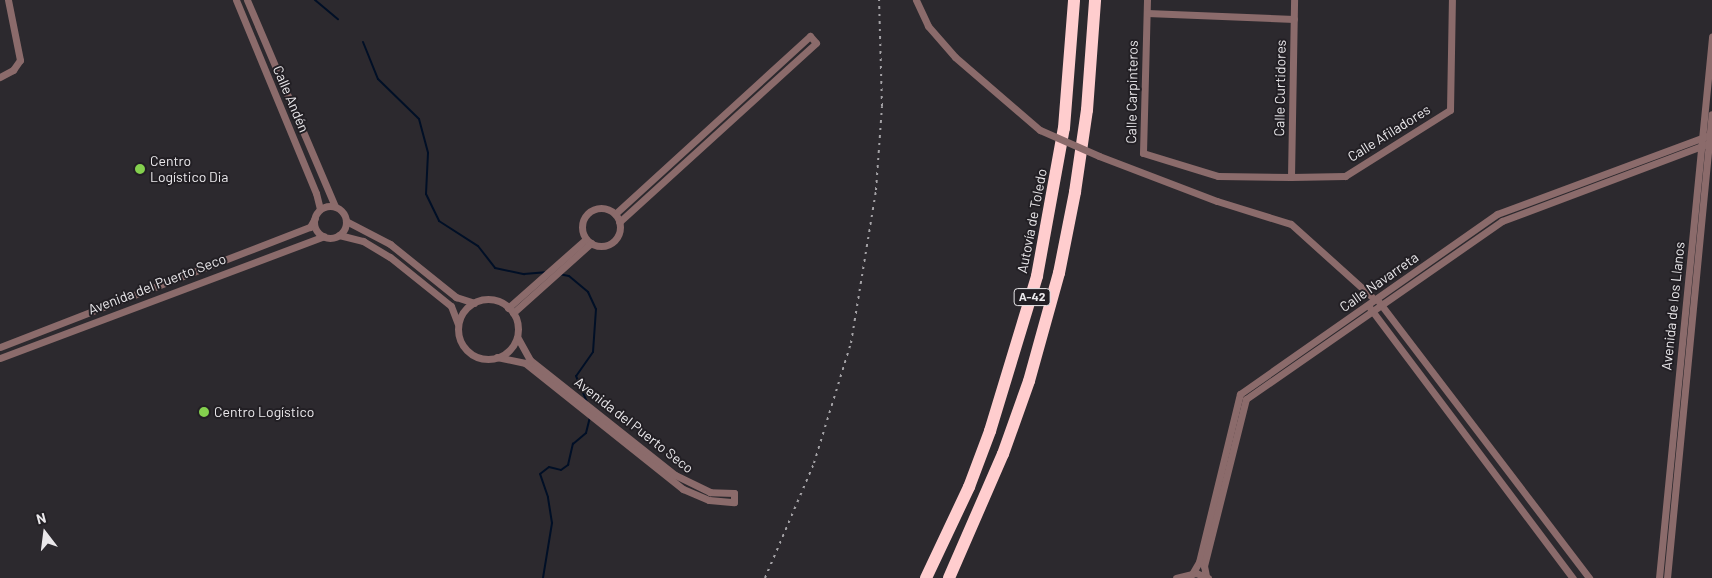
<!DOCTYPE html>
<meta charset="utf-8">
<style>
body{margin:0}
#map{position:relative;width:1712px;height:578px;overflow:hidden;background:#2c292e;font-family:Barlow,sans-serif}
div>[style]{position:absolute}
.stream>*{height:2px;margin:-1px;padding:0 1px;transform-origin:1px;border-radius:1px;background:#000f26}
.street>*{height:7px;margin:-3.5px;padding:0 3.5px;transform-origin:3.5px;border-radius:3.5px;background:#8b6b6b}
.street>.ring{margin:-3.5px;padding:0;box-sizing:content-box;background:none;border:7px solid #8b6b6b;border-radius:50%}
.highway>*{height:12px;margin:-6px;padding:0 6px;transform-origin:6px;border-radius:6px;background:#ffcdce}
.rail>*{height:2px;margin-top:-1px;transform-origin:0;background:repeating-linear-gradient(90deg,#a4a2a6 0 2.5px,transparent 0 7.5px)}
.street-bridge>*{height:7px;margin:-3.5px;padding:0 3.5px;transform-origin:3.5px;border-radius:3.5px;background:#8b6b6b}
.dots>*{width:14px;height:14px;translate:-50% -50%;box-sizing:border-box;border:2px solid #221f24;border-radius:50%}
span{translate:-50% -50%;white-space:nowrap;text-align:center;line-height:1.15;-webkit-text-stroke:4px #221f24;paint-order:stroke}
.shield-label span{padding:1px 4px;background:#221f24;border:1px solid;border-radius:4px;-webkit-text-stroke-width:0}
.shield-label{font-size:12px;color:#eae8eb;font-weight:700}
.street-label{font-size:14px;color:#eae8eb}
.poi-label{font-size:14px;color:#eae8eb}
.left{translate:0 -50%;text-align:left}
.north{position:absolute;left:20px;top:508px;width:50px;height:50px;-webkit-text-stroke:4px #221f24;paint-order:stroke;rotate:345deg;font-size:14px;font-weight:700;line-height:20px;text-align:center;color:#eae8eb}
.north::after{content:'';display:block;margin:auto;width:18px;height:22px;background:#eae8eb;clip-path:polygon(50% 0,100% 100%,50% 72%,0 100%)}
</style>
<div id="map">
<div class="stream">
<div style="left:315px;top:0;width:30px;rotate:40deg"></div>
<div style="left:363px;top:42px;width:40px;rotate:68deg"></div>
<div style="left:378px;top:79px;width:57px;rotate:44.3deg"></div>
<div style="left:419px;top:119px;width:35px;rotate:75deg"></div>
<div style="left:428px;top:153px;width:41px;rotate:92.8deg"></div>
<div style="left:426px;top:194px;width:30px;rotate:64deg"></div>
<div style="left:439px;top:221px;width:46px;rotate:32.7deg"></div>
<div style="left:478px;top:246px;width:28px;rotate:52deg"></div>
<div style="left:495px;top:268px;width:30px;rotate:12deg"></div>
<div style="left:524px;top:274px;width:21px;rotate:-5deg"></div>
<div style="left:559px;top:274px;width:10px;rotate:11deg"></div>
<div style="left:569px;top:276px;width:25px;rotate:40deg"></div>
<div style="left:588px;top:292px;width:19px;rotate:65deg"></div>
<div style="left:596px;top:309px;width:43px;rotate:94deg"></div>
<div style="left:593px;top:352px;width:29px;rotate:125deg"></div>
<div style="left:576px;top:376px;width:28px;rotate:67deg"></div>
<div style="left:543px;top:578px;width:56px;rotate:-80.7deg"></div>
<div style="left:552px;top:523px;width:26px;rotate:-99deg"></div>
<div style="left:548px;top:497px;width:24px;rotate:-109deg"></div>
<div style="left:540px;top:474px;width:11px;rotate:-38deg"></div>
<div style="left:549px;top:467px;width:12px;rotate:14deg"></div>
<div style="left:561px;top:470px;width:9px;rotate:-36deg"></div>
<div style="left:568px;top:465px;width:22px;rotate:-77deg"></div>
<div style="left:573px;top:444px;width:17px;rotate:-40deg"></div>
<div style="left:586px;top:433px;width:16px;rotate:-76deg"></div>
</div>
<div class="street">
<div style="left:236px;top:0;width:209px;rotate:67.5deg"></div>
<div style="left:316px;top:193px;width:16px;rotate:76deg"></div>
<div style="left:247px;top:0;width:224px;rotate:66.9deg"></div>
<div style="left:916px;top:0;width:29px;rotate:65deg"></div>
<div style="left:928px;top:26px;width:41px;rotate:48.9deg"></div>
<div style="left:955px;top:57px;width:112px;rotate:40.7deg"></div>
<div style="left:1147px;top:0;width:153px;rotate:91.5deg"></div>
<div style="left:1143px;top:153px;width:78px;rotate:17deg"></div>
<div style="left:1218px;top:176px;width:73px;rotate:0.8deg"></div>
<div style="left:1291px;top:177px;width:54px;rotate:-1.1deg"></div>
<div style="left:1345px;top:176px;width:124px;rotate:-32.2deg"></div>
<div style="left:1450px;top:110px;width:110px;rotate:-89deg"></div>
<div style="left:1147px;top:13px;width:147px;rotate:2.3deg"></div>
<div style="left:0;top:77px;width:15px;rotate:-28deg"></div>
<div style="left:13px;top:70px;width:12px;rotate:-55deg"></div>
<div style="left:20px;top:60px;width:61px;rotate:-101.3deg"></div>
<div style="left:1099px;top:156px;width:126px;rotate:20.9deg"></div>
<div style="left:1217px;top:201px;width:77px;rotate:17.3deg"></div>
<div style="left:1291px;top:224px;width:108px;rotate:42deg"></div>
<div style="left:1291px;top:177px;width:177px;rotate:-89deg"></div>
<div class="ring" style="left:314px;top:206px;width:25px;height:25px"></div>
<div class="ring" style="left:582px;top:208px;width:31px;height:31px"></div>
<div style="left:615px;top:214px;width:264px;rotate:-42.4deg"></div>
<div style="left:810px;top:36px;width:9px;rotate:49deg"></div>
<div style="left:816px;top:43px;width:266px;rotate:137.7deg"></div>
<div style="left:346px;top:221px;width:50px;rotate:27.6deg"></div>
<div style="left:390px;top:244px;width:85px;rotate:38.8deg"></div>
<div style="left:456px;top:297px;width:19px;rotate:18deg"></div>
<div style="left:339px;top:235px;width:25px;rotate:14deg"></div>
<div style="left:363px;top:241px;width:31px;rotate:31deg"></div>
<div style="left:390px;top:257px;width:78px;rotate:38.8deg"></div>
<div style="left:451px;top:306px;width:19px;rotate:69deg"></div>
<div class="ring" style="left:458px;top:299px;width:53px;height:53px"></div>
<div style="left:1379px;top:302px;width:347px;rotate:52.7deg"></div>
<div style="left:508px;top:308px;width:104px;rotate:-41.5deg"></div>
<div style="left:1370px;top:308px;width:338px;rotate:53.1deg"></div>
<div style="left:513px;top:313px;width:105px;rotate:-41.9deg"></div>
<div style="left:0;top:347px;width:332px;rotate:-21.2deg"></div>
<div style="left:310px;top:227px;width:10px;rotate:-61deg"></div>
<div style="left:497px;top:357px;width:29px;rotate:12deg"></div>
<div style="left:525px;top:363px;width:202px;rotate:38.6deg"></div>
<div style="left:683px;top:489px;width:28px;rotate:23deg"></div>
<div style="left:709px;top:500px;width:25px;rotate:5deg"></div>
<div style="left:734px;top:502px;width:9px;rotate:-90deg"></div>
<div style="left:734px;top:493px;width:24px;rotate:-178deg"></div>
<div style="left:710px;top:492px;width:39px;rotate:-154deg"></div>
<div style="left:675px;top:475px;width:185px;rotate:-141.6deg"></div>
<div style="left:530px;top:360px;width:26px;rotate:-119deg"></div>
<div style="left:0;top:358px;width:346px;rotate:-20.6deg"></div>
<div style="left:1192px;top:574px;width:14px;rotate:-60deg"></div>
<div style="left:1199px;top:562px;width:173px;rotate:-76.3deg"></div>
<div style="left:1240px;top:394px;width:314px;rotate:-35deg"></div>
<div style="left:1497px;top:214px;width:229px;rotate:-20.4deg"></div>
<div style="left:1206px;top:576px;width:10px;rotate:-101deg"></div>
<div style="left:1204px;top:566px;width:172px;rotate:-75.9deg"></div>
<div style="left:1246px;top:399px;width:312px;rotate:-34.8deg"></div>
<div style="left:1502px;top:221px;width:224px;rotate:-20.6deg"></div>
<div style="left:1176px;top:578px;width:21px;rotate:-14deg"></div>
<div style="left:1196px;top:573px;width:13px;rotate:23deg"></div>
<div style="left:1659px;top:578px;width:544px;rotate:-84.4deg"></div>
<div style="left:1667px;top:578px;width:466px;rotate:-84.5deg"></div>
</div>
<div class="highway">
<div style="left:926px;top:578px;width:101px;rotate:-64.7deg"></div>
<div style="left:969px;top:487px;width:60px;rotate:-69.4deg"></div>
<div style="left:990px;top:431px;width:162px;rotate:-73.1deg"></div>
<div style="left:1037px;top:276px;width:150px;rotate:-79.7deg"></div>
<div style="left:1064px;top:128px;width:128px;rotate:-85.5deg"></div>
<div style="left:949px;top:578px;width:135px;rotate:-66.5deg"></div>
<div style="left:1003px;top:454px;width:77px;rotate:-70.4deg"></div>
<div style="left:1029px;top:381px;width:112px;rotate:-74.5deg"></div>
<div style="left:1059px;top:273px;width:83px;rotate:-78.8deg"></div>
<div style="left:1075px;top:192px;width:83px;rotate:-81.7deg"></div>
<div style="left:1087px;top:110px;width:110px;rotate:-85.8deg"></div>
</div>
<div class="rail">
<div style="left:765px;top:578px;width:125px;rotate:-66.9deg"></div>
<div style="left:814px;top:463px;width:126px;rotate:-72.9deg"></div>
<div style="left:851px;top:343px;width:155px;rotate:-80.7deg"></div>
<div style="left:876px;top:190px;width:84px;rotate:-85.9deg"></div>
<div style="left:882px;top:106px;width:106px;rotate:-91.6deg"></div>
</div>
<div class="street-bridge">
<div style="left:1040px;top:130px;width:64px;rotate:23.8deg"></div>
</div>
<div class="dots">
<div style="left:140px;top:169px;background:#84d04e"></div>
<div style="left:204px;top:412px;background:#84d04e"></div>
</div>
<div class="shield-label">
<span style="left:1032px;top:297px">A-42</span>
</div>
<div class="street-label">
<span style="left:1280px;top:88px;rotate:-89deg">Calle Curtidores</span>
<span style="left:1132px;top:92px;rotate:-89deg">Calle Carpinteros</span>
<span style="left:291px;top:99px;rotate:67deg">Calle Andén</span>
<span style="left:1389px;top:133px;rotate:-32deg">Calle Afiladores</span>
<span style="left:1032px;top:221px;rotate:-79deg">Autovía de Toledo</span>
<span style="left:1379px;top:282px;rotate:-35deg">Calle Navarreta</span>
<span style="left:157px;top:284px;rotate:-21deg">Avenida del Puerto Seco</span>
<span style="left:1673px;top:306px;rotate:-84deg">Avenida de los Llanos</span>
<span style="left:634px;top:425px;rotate:38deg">Avenida del Puerto Seco</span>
</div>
<div class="poi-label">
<span class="left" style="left:150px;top:169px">Centro<br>Logístico Dia</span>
<span class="left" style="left:214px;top:412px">Centro Logístico</span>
</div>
<div class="north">N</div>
</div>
